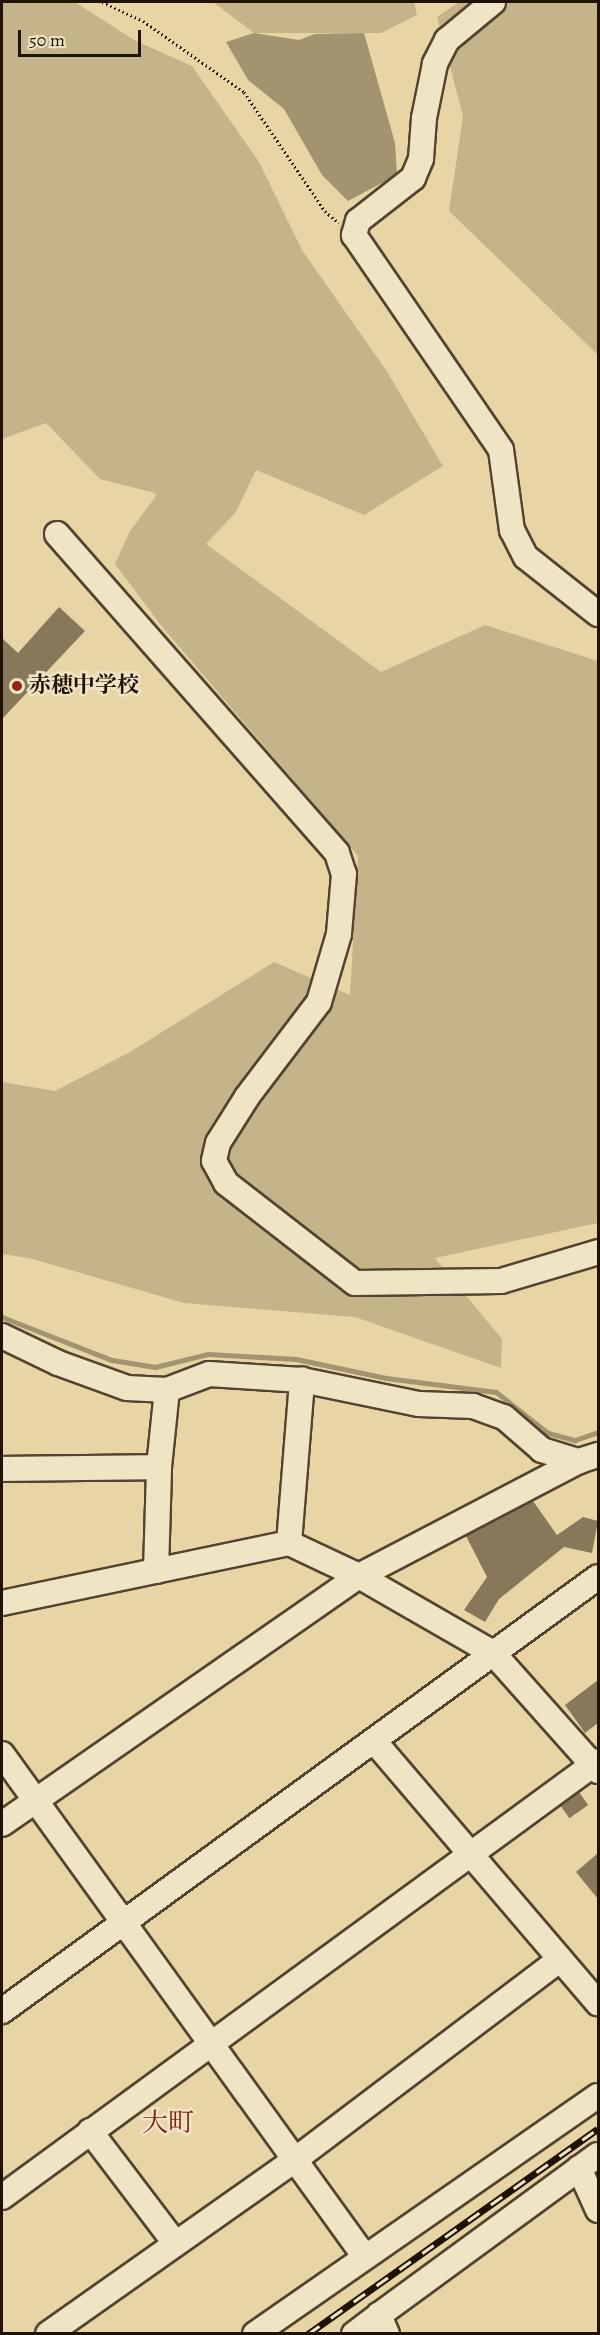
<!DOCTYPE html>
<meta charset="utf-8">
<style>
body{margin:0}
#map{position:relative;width:600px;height:2335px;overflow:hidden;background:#e7d5a5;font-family:Alegreya,"Noto Serif JP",serif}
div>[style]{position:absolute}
.green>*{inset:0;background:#c5b48a}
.water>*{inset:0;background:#a3936f}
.stream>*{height:5px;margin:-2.5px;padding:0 2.5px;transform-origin:2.5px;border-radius:2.5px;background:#a3936f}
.building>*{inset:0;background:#877859;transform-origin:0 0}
.path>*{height:3px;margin-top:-1.5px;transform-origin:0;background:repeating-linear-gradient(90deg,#201306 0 1.5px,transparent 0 4.5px)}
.roads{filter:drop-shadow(2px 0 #52442e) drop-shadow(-2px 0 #52442e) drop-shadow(0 2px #52442e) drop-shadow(0 -2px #52442e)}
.minor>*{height:24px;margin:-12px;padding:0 12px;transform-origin:12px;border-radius:12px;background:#efe4c4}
.rail>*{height:7px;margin-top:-3.5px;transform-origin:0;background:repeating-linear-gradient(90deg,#efe4c4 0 14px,#201306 0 28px);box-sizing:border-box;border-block:2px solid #201306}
.dots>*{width:16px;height:16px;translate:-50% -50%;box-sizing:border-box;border:3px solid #efe4c4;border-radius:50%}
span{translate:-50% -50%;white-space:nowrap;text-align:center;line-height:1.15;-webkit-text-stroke:5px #efe4c4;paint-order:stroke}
.poi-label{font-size:22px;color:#201306;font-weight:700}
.left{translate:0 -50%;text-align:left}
.quarter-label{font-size:26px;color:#7a1f14}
.frame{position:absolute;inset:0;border:3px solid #201306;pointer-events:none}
.scale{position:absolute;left:18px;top:30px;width:123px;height:27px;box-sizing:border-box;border:3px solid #201306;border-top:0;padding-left:8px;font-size:18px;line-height:21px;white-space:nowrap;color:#201306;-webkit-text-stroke:4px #efe4c4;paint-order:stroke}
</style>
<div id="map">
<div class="green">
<div style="clip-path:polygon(2px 2px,75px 2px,134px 40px,192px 66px,259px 162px,302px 250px,386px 370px,443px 466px,364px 515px,256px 470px,236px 512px,206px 544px,381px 672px,485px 625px,598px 661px,598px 1223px,435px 1258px,502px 1339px,501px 1368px,355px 1317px,184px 1303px,29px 1258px,2px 1254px,2px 1082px,55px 1091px,130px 1052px,274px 962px,350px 995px,358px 856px,163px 628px,115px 564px,130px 531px,156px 496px,155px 493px,100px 479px,46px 423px,2px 439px)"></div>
<div style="clip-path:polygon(213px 2px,414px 2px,417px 15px,381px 33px,254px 33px)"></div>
<div style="clip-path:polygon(459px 2px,598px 2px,598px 355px,449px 211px,463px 116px,437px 17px)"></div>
</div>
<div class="water">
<div style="clip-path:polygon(254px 33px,299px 40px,315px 34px,364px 33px,395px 143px,397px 175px,348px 201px,322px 175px,284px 109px,248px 80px,226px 42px)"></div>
</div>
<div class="stream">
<div style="left:2px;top:1317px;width:118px;rotate:21.4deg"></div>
<div style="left:112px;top:1360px;width:44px;rotate:9.2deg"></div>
<div style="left:155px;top:1367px;width:55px;rotate:-13.8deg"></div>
<div style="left:208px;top:1354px;width:88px;rotate:3.3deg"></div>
<div style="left:296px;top:1359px;width:92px;rotate:11.9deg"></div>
<div style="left:386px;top:1378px;width:111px;rotate:7.3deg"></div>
<div style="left:496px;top:1392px;width:66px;rotate:38.3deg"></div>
<div style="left:548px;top:1433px;width:28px;rotate:15deg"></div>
<div style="left:575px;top:1440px;width:24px;rotate:-19deg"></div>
</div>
<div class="building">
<div style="clip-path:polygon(59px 607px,85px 631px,2px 719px,2px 638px,18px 653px)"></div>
<div style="clip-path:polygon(533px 1501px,557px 1535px,583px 1517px,598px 1521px,592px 1553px,564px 1547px,499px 1599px,485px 1622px,464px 1610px,487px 1577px,466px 1536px)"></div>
<div style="clip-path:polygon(598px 1680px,598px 1723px,585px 1733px,565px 1705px)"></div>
<div style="left:579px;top:1792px;width:16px;height:23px;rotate:55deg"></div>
<div style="clip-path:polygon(598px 1853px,598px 1899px,576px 1872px)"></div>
</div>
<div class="path">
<div style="left:102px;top:2px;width:45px;rotate:24.9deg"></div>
<div style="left:143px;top:21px;width:123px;rotate:35.1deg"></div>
<div style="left:244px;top:92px;width:144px;rotate:55.8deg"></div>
<div style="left:325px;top:211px;width:18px;rotate:41deg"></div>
</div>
<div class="roads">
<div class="minor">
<div style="left:493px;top:2px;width:60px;rotate:140.4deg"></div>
<div style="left:447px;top:40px;width:27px;rotate:117deg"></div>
<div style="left:435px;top:64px;width:55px;rotate:101.5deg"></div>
<div style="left:424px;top:118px;width:41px;rotate:94.2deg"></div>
<div style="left:421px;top:159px;width:21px;rotate:113deg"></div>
<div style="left:413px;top:178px;width:70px;rotate:142deg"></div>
<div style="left:358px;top:221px;width:15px;rotate:106deg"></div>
<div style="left:354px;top:235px;width:260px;rotate:55.6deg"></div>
<div style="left:501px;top:450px;width:81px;rotate:82.2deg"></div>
<div style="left:512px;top:530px;width:30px;rotate:63deg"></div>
<div style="left:526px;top:557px;width:92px;rotate:38.4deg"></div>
<div style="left:57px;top:534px;width:424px;rotate:48.7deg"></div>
<div style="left:337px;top:853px;width:22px;rotate:72deg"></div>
<div style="left:344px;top:874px;width:60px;rotate:94.8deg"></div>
<div style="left:339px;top:934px;width:71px;rotate:106.4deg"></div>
<div style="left:319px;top:1002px;width:119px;rotate:127.2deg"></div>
<div style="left:247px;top:1097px;width:54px;rotate:122.2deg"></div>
<div style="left:218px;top:1143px;width:18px;rotate:103deg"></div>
<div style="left:214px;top:1161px;width:25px;rotate:61deg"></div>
<div style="left:226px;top:1183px;width:163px;rotate:37.8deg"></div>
<div style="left:355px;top:1283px;width:146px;rotate:-0.8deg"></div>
<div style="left:501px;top:1281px;width:101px;rotate:-16.6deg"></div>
<div style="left:2px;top:1336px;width:62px;rotate:25.7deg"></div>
<div style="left:58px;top:1363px;width:73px;rotate:19.9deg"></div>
<div style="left:127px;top:1388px;width:40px;rotate:2.9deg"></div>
<div style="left:167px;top:1390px;width:45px;rotate:-20.9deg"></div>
<div style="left:209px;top:1374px;width:93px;rotate:3.7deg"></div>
<div style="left:302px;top:1380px;width:119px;rotate:11.6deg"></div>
<div style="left:419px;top:1404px;width:54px;rotate:2.1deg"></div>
<div style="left:473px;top:1406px;width:33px;rotate:20deg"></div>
<div style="left:504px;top:1417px;width:50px;rotate:41deg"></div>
<div style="left:542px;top:1450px;width:39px;rotate:17deg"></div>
<div style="left:2px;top:1469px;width:157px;rotate:-0.7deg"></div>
<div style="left:289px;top:1543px;width:164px;rotate:-85.4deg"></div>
<div style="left:156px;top:1571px;width:104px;rotate:-88.3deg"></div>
<div style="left:159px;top:1467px;width:77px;rotate:-84.1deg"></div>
<div style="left:2px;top:1603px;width:293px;rotate:-11.8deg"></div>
<div style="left:289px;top:1543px;width:77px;rotate:25.2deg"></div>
<div style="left:359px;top:1576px;width:155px;rotate:29.9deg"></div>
<div style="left:493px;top:1653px;width:158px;rotate:48.3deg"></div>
<div style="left:374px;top:1741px;width:345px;rotate:49.5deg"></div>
<div style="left:2px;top:1754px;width:620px;rotate:54.18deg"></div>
<div style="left:2px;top:1824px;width:435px;rotate:-34.8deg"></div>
<div style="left:359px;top:1576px;width:248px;rotate:-27.6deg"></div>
<div style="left:579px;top:1461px;width:20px;rotate:-18deg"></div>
<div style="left:2px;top:2011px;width:737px;rotate:-36.06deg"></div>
<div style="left:90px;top:2131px;width:141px;rotate:52.8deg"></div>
<div style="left:579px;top:2168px;width:46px;rotate:65.7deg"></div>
<div style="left:2px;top:2197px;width:738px;rotate:-36.19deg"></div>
<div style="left:48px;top:2334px;width:304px;rotate:-35.2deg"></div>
<div style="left:296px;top:2159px;width:331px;rotate:-37.1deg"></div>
<div style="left:255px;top:2334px;width:417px;rotate:-34.8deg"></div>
<div style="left:354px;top:2334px;width:31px;rotate:-37deg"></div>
<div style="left:387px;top:2334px;width:21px;rotate:-113deg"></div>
<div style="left:379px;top:2315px;width:271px;rotate:-36.2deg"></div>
</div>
</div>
<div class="rail">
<div style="left:308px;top:2334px;width:355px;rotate:-35.3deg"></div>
</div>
<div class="dots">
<div style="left:17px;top:686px;background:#8f2418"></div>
</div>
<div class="poi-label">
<span class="left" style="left:29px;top:686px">赤穂中学校</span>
</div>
<div class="quarter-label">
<span style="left:168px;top:2123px">大町</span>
</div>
<div class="frame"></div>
<div class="scale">50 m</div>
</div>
